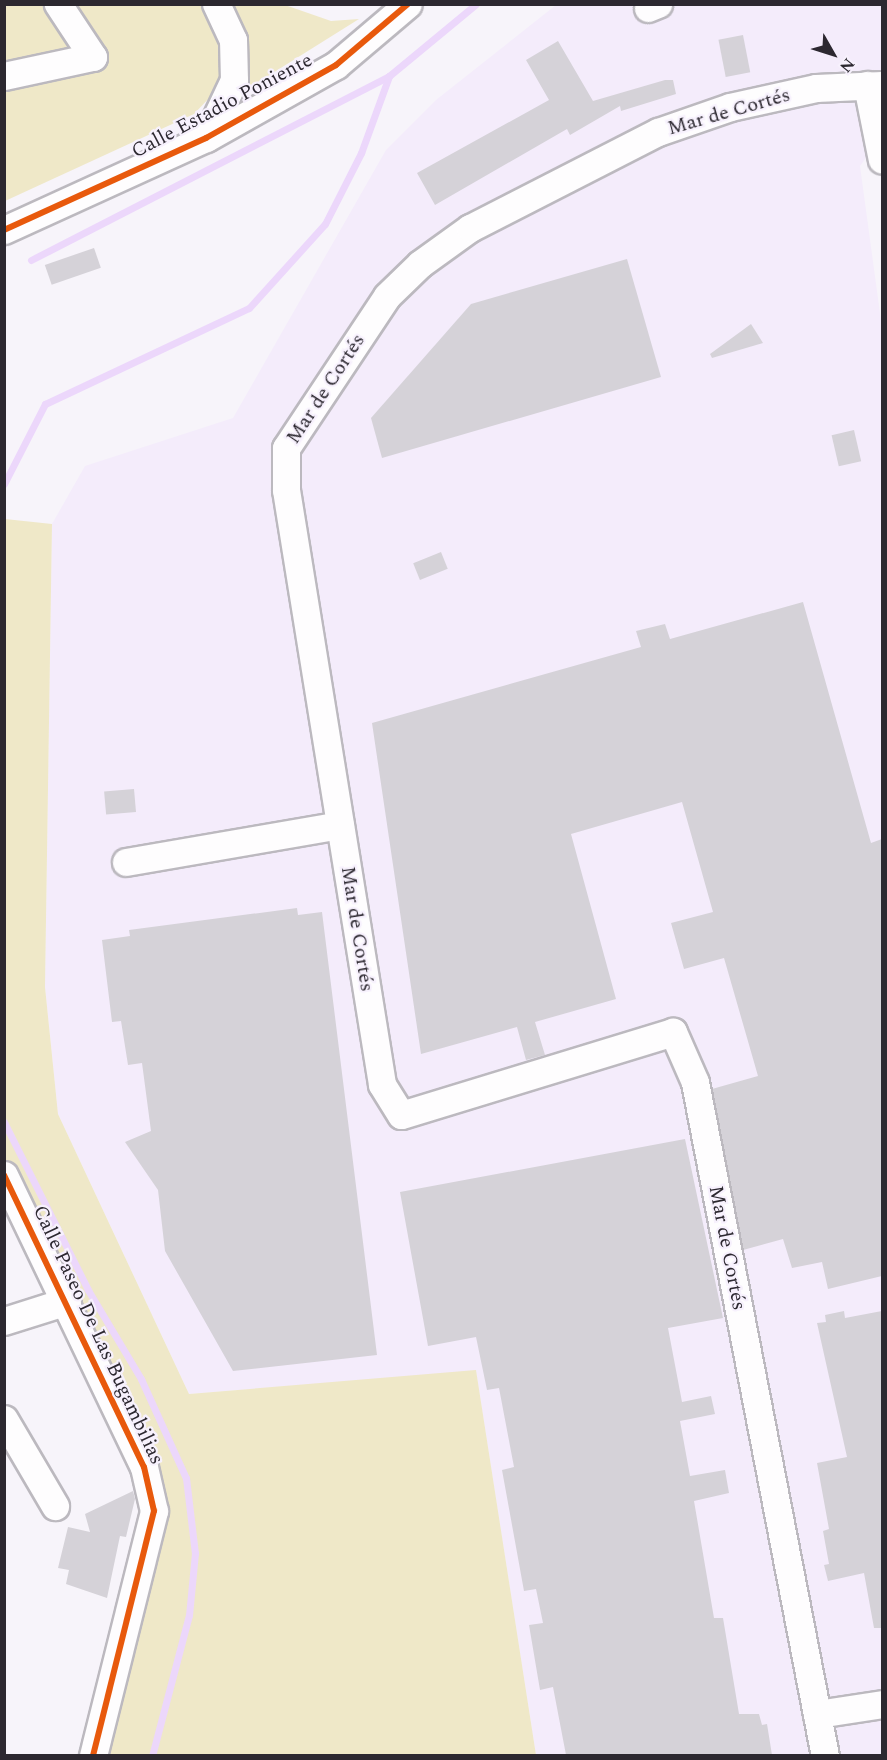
<!DOCTYPE html>
<meta charset="utf-8">
<style>
body{margin:0}
#map{position:relative;width:887px;height:1760px;overflow:hidden;background:#f7f4fa;font-family:Spectral,serif}
div>[style]{position:absolute}
.built>*{inset:0;background:#f4ecfb}
.green>*{inset:0;background:#efe8c8}
.stream>*{height:7px;margin:-3.5px;padding:0 3.5px;transform-origin:3.5px;border-radius:3.5px;background:#ecd7fb}
.building>*{inset:0;background:#d5d2d8;transform-origin:0 0}
.roads{filter:drop-shadow(2px 0 #bcb9bf) drop-shadow(-2px 0 #bcb9bf) drop-shadow(0 2px #bcb9bf) drop-shadow(0 -2px #bcb9bf)}
.minor>*{height:27px;margin:-13.5px;padding:0 13.5px;transform-origin:13.5px;border-radius:13.5px;background:#fefdfe}
.cycleway>*{height:6px;margin:-3px;padding:0 3px;transform-origin:3px;border-radius:3px;background:#e8590c}
span{translate:-50% -50%;white-space:nowrap;text-align:center;line-height:1.15;-webkit-text-stroke:4.5px #f7f1fd;paint-order:stroke}
.street-label{font-size:20px;color:#2c2830}
.frame{position:absolute;inset:0;border:6px solid #2c2830;pointer-events:none}
.north{position:absolute;left:803px;top:24px;width:60px;height:60px;-webkit-text-stroke:4px #f7f1fd;paint-order:stroke;rotate:129deg;font-size:16px;font-weight:700;line-height:24px;text-align:center;color:#2c2830}
.north::after{content:'';display:block;margin:auto;width:21px;height:27px;background:#2c2830;clip-path:polygon(50% 0,100% 100%,50% 72%,0 100%)}
</style>
<div id="map">
<div class="built">
<div style="clip-path:polygon(556px 5px,882px 5px,882px 136px,860px 166px,882px 328px,882px 1755px,536px 1755px,476px 1371px,189px 1394px,58px 1114px,45px 987px,52px 524px,85px 466px,233px 418px,386px 150px,436px 100px)"></div>
</div>
<div class="green">
<div style="clip-path:polygon(5px 5px,204px 5px,218px 28px,223px 74px,213px 94px,194px 114px,5px 201px)"></div>
<div style="clip-path:polygon(227px 5px,285px 5px,331px 21px,359px 19px,239px 94px)"></div>
<div style="clip-path:polygon(5px 519px,52px 524px,45px 987px,58px 1114px,189px 1394px,476px 1370px,536px 1755px,93px 1755px,154px 1511px,5px 1175px)"></div>
</div>
<div class="stream">
<div style="left:31px;top:260px;width:403px;rotate:-27.2deg"></div>
<div style="left:4px;top:484px;width:90px;rotate:-62.9deg"></div>
<div style="left:45px;top:404px;width:225px;rotate:-25.2deg"></div>
<div style="left:249px;top:308px;width:113px;rotate:-47.9deg"></div>
<div style="left:325px;top:224px;width:80px;rotate:-63.1deg"></div>
<div style="left:361px;top:153px;width:82px;rotate:-70deg"></div>
<div style="left:389px;top:76px;width:113px;rotate:-39.6deg"></div>
<div style="left:4px;top:1122px;width:188px;rotate:63.4deg"></div>
<div style="left:88px;top:1290px;width:104px;rotate:59.2deg"></div>
<div style="left:141px;top:1379px;width:109px;rotate:65.6deg"></div>
<div style="left:186px;top:1478px;width:76px;rotate:83.2deg"></div>
<div style="left:195px;top:1553px;width:62px;rotate:95.5deg"></div>
<div style="left:189px;top:1615px;width:146px;rotate:104.7deg"></div>
</div>
<div class="building">
<div style="left:743px;top:35px;width:38px;height:25px;rotate:79deg"></div>
<div style="clip-path:polygon(558px 41px,593px 101px,665px 80px,673px 80px,676px 94px,621px 111px,620px 106px,570px 135px,567px 129px,435px 205px,417px 173px,549px 100px,526px 60px)"></div>
<div style="left:94px;top:248px;width:21px;height:52px;rotate:71deg"></div>
<div style="clip-path:polygon(627px 259px,661px 377px,382px 458px,371px 418px,471px 304px)"></div>
<div style="clip-path:polygon(751px 324px,763px 343px,712px 358px,710px 354px)"></div>
<div style="left:854px;top:430px;width:32px;height:23px;rotate:77deg"></div>
<div style="left:441px;top:552px;width:18px;height:30px;rotate:68deg"></div>
<div style="clip-path:polygon(803px 602px,871px 843px,882px 839px,882px 1276px,828px 1289px,822px 1262px,792px 1268px,783px 1239px,743px 1250px,712px 1089px,758px 1076px,724px 958px,684px 969px,671px 923px,713px 912px,682px 802px,571px 834px,616px 999px,535px 1022px,545px 1055px,526px 1060px,517px 1027px,421px 1054px,372px 723px,641px 647px,636px 631px,665px 624px,670px 639px)"></div>
<div style="left:134px;top:789px;width:23px;height:30px;rotate:85deg"></div>
<div style="clip-path:polygon(297px 908px,298px 915px,322px 912px,377px 1355px,233px 1371px,165px 1251px,158px 1190px,125px 1142px,151px 1131px,142px 1063px,128px 1065px,121px 1021px,112px 1022px,102px 940px,130px 936px,129px 930px)"></div>
<div style="clip-path:polygon(685px 1139px,723px 1318px,668px 1328px,682px 1402px,711px 1396px,715px 1414px,680px 1421px,690px 1476px,725px 1470px,729px 1493px,694px 1501px,714px 1618px,723px 1618px,739px 1714px,759px 1714px,762px 1725px,767px 1724px,772px 1755px,566px 1755px,553px 1687px,540px 1690px,529px 1625px,543px 1623px,536px 1589px,524px 1591px,502px 1470px,514px 1467px,499px 1388px,487px 1390px,476px 1337px,428px 1346px,400px 1192px)"></div>
<div style="clip-path:polygon(844px 1311px,845px 1318px,882px 1311px,882px 1628px,874px 1628px,864px 1573px,828px 1581px,824px 1565px,829px 1564px,823px 1531px,829px 1529px,817px 1463px,847px 1457px,817px 1323px,826px 1322px,825px 1315px)"></div>
<div style="clip-path:polygon(133px 1491px,135px 1499px,126px 1537px,120px 1536px,107px 1598px,66px 1584px,69px 1570px,58px 1568px,68px 1527px,90px 1532px,85px 1514px)"></div>
</div>
<div class="roads">
<div class="minor">
<div style="left:648px;top:8px;width:11px;rotate:-22deg"></div>
<div style="left:4px;top:76px;width:91px;rotate:-12.1deg"></div>
<div style="left:93px;top:57px;width:64px;rotate:-123.4deg"></div>
<div style="left:867px;top:85px;width:76px;rotate:78.7deg"></div>
<div style="left:207px;top:137px;width:63px;rotate:-64.7deg"></div>
<div style="left:234px;top:80px;width:40px;rotate:-91.4deg"></div>
<div style="left:233px;top:40px;width:40px;rotate:-115deg"></div>
<div style="left:4px;top:230px;width:222px;rotate:-24.5deg"></div>
<div style="left:206px;top:138px;width:149px;rotate:-29.3deg"></div>
<div style="left:336px;top:65px;width:94px;rotate:-40.3deg"></div>
<div style="left:126px;top:862px;width:217px;rotate:-9.8deg"></div>
<div style="left:4px;top:1175px;width:324px;rotate:64.4deg"></div>
<div style="left:144px;top:1467px;width:45px;rotate:77.2deg"></div>
<div style="left:154px;top:1511px;width:252px;rotate:104deg"></div>
<div style="left:4px;top:1321px;width:66px;rotate:-17.6deg"></div>
<div style="left:4px;top:1419px;width:101px;rotate:59.6deg"></div>
<div style="left:817px;top:1714px;width:66px;rotate:-8.7deg"></div>
<div style="left:825px;top:1756px;width:686px;rotate:-100.92deg"></div>
<div style="left:695px;top:1082px;width:55px;rotate:-113.7deg"></div>
<div style="left:673px;top:1032px;width:284px;rotate:163deg"></div>
<div style="left:401px;top:1115px;width:36px;rotate:-122deg"></div>
<div style="left:382px;top:1084px;width:602px;rotate:-99.18deg"></div>
<div style="left:286px;top:490px;width:42px;rotate:-90deg"></div>
<div style="left:286px;top:448px;width:182px;rotate:-56.4deg"></div>
<div style="left:387px;top:296px;width:46px;rotate:-44.1deg"></div>
<div style="left:420px;top:264px;width:62px;rotate:-35.8deg"></div>
<div style="left:470px;top:228px;width:211px;rotate:-27.1deg"></div>
<div style="left:658px;top:132px;width:76px;rotate:-19.1deg"></div>
<div style="left:730px;top:107px;width:88px;rotate:-12.5deg"></div>
<div style="left:816px;top:88px;width:66px;rotate:-2.6deg"></div>
</div>
</div>
<div class="cycleway">
<div style="left:4px;top:230px;width:222px;rotate:-24.5deg"></div>
<div style="left:206px;top:138px;width:149px;rotate:-29.3deg"></div>
<div style="left:336px;top:65px;width:94px;rotate:-40.3deg"></div>
<div style="left:4px;top:1175px;width:324px;rotate:64.4deg"></div>
<div style="left:144px;top:1467px;width:45px;rotate:77.2deg"></div>
<div style="left:154px;top:1511px;width:252px;rotate:104deg"></div>
</div>
<div class="street-label">
<span style="left:222px;top:106px;rotate:-28deg">Calle Estadio Poniente</span>
<span style="left:729px;top:112px;rotate:-16deg">Mar de Cortés</span>
<span style="left:326px;top:389px;rotate:-57deg">Mar de Cortés</span>
<span style="left:357px;top:929px;rotate:81deg">Mar de Cortés</span>
<span style="left:727px;top:1248px;rotate:79deg">Mar de Cortés</span>
<span style="left:98px;top:1335px;rotate:65deg">Calle Paseo De Las Bugambilias</span>
</div>
<div class="frame"></div>
<div class="north">N</div>
</div>
